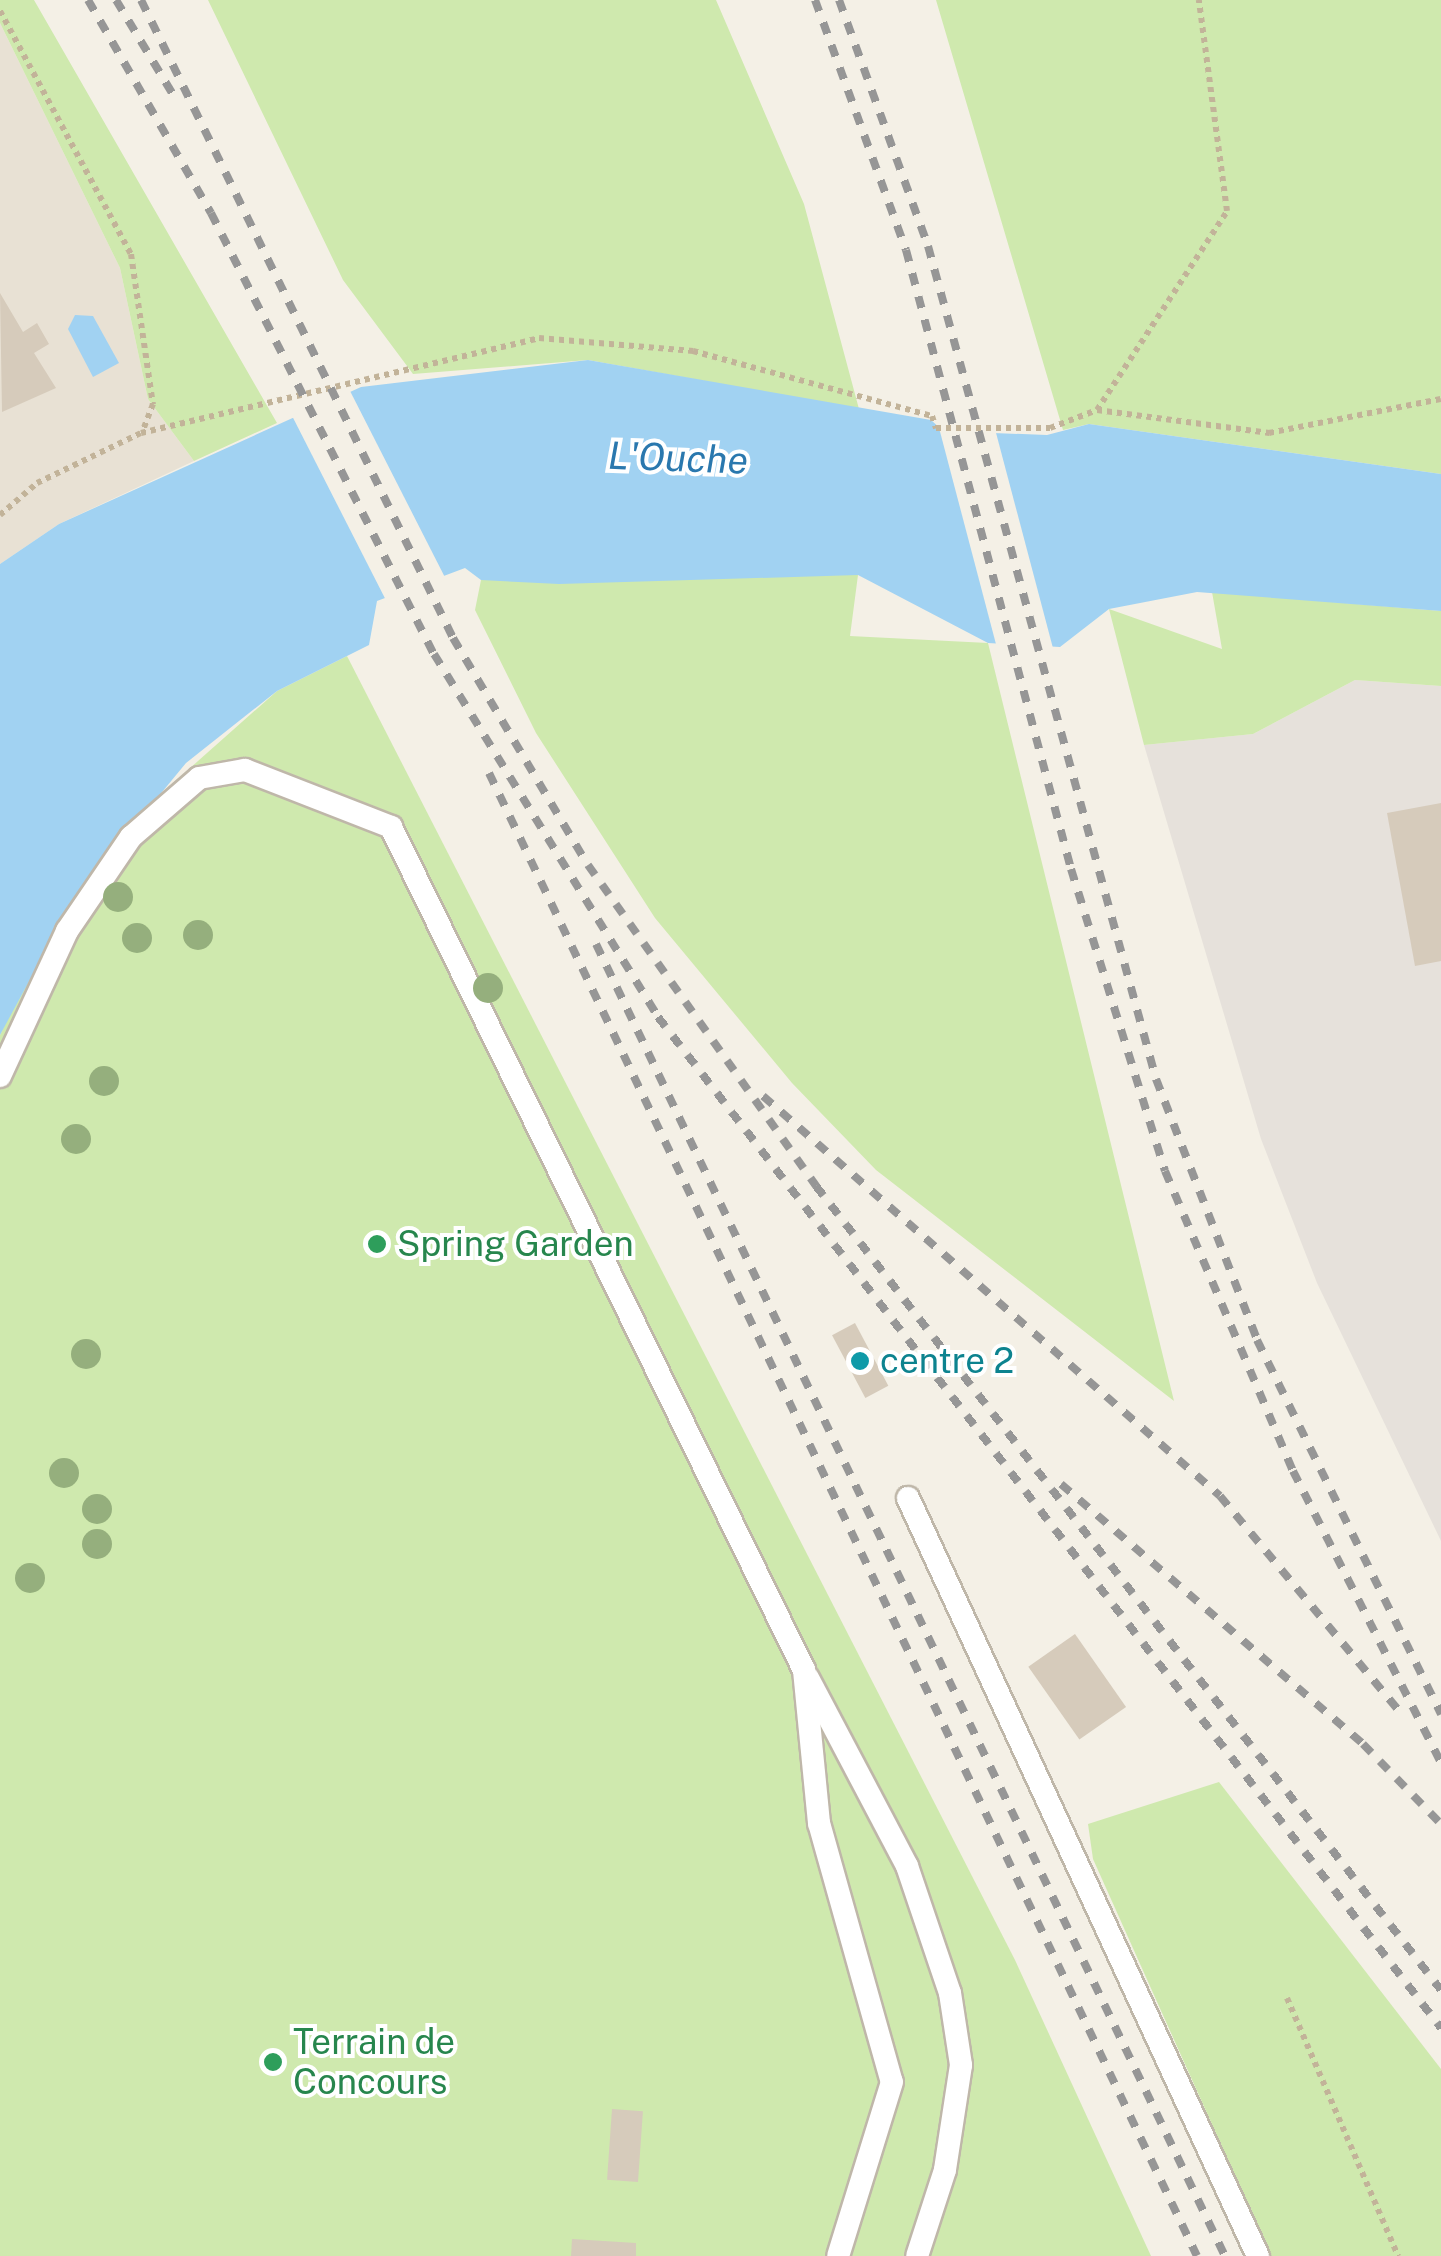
<!DOCTYPE html>
<style>
body{margin:0}
#map{position:relative;width:1441px;height:2256px;overflow:hidden;background:#f4f0e6;font-family:"Public Sans",sans-serif}
div>[style]{position:absolute}
.residential>*{inset:0;background:#e8e1d4}
.industrial>*{inset:0;background:#e6e1db}
.green>*{inset:0;background:#cfe9ae}
.water>*{inset:0;background:#a1d2f2}
.pier>*{inset:0;background:#f4f0e6;transform-origin:0 0}
.building>*{inset:0;background:#d6cbbb;transform-origin:0 0}
.path>*{height:6px;margin-top:-3px;transform-origin:0;background:repeating-linear-gradient(90deg,#c2b399 0 5px,transparent 0 10px)}
.roads{filter:drop-shadow(2px 0 #bfb7a9) drop-shadow(-2px 0 #bfb7a9) drop-shadow(0 2px #bfb7a9) drop-shadow(0 -2px #bfb7a9)}
.service>*{height:22px;margin:-11px;padding:0 11px;transform-origin:11px;border-radius:11px;background:#fff}
.rail>*{height:8px;margin-top:-4px;transform-origin:0;background:repeating-linear-gradient(90deg,#969696 0 12px,transparent 0 24px)}
.trees>*{width:30px;height:30px;margin:-15px;border-radius:50%;background:#95af7d}
.dots>*{width:28px;height:28px;translate:-50% -50%;box-sizing:border-box;border:5px solid #fff;border-radius:50%}
span{translate:-50% -50%;white-space:nowrap;text-align:center;line-height:1.15;-webkit-text-stroke:8px #fff;paint-order:stroke}
.leisure-label{font-size:35px;color:#27864d}
.left{translate:0 -50%;text-align:left}
.culture-label{font-size:35px;color:#0d838f}
.water-label{font-size:38px;color:#2a78ae;font-style:italic}
</style>
<div id="map">
<div class="residential">
<div style="clip-path:polygon(0 23px,120px 268px,148px 399px,194px 461px,59px 524px,0 564px)"></div>
</div>
<div class="industrial">
<div style="clip-path:polygon(1355px 680px,1441px 686px,1441px 1541px,1317px 1283px,1261px 1139px,1144px 745px,1253px 734px)"></div>
</div>
<div class="green">
<div style="clip-path:polygon(0 0,34px 0,277px 423px,194px 461px,148px 399px,120px 268px,0 23px)"></div>
<div style="clip-path:polygon(208px 0,716px 0,804px 204px,859px 409px,588px 360px,413px 374px,343px 280px)"></div>
<div style="clip-path:polygon(936px 0,1441px 0,1441px 474px,1089px 424px,1063px 430px)"></div>
<div style="clip-path:polygon(794px 571px,858px 575px,850px 636px,988px 643px,1174px 1401px,876px 1170px,792px 1083px,655px 918px,536px 733px,475px 610px,481px 580px)"></div>
<div style="clip-path:polygon(1212px 592px,1441px 611px,1441px 686px,1355px 680px,1253px 734px,1144px 745px,1109px 609px,1222px 649px)"></div>
<div style="clip-path:polygon(347px 656px,1015px 1960px,1151px 2256px,0 2256px,0 1035px,34px 962px,136px 816px,277px 691px)"></div>
<div style="clip-path:polygon(1219px 1782px,1441px 2069px,1441px 2256px,1271px 2256px,1093px 1859px,1088px 1824px)"></div>
</div>
<div class="water">
<div style="clip-path:polygon(75px 315px,93px 316px,119px 363px,93px 377px,68px 329px)"></div>
<div style="clip-path:polygon(588px 360px,931px 420px,943px 431px,1047px 435px,1089px 424px,1441px 474px,1441px 611px,1197px 592px,1109px 609px,1060px 647px,988px 643px,858px 575px,559px 584px,481px 580px,465px 568px,377px 601px,369px 645px,277px 691px,186px 763px,73px 900px,0 1035px,0 564px,59px 524px,361px 387px)"></div>
</div>
<div class="pier">
<div style="left:348px;top:387px;width:216px;height:63px;rotate:63deg"></div>
<div style="clip-path:polygon(938px 424px,995px 429px,1054px 652px,997px 648px)"></div>
</div>
<div class="building">
<div style="clip-path:polygon(0 293px,23px 332px,37px 323px,49px 344px,34px 353px,56px 388px,2px 412px)"></div>
<div style="clip-path:polygon(1441px 803px,1441px 961px,1415px 966px,1387px 813px)"></div>
<div style="left:855px;top:1323px;width:71px;height:26px;rotate:62deg"></div>
<div style="left:1075px;top:1634px;width:89px;height:57px;rotate:55deg"></div>
<div style="left:612px;top:2109px;width:31px;height:71px;rotate:4deg"></div>
<div style="clip-path:polygon(572px 2239px,636px 2243px,636px 2256px,571px 2256px)"></div>
</div>
<div class="path">
<div style="left:0;top:11px;width:276px;rotate:61.7deg"></div>
<div style="left:131px;top:254px;width:152px;rotate:81.7deg"></div>
<div style="left:153px;top:404px;width:30px;rotate:111deg"></div>
<div style="left:1097px;top:410px;width:174px;rotate:7.6deg"></div>
<div style="left:1269px;top:433px;width:175px;rotate:-11.2deg"></div>
<div style="left:0;top:515px;width:49px;rotate:-40.9deg"></div>
<div style="left:37px;top:483px;width:115px;rotate:-25.7deg"></div>
<div style="left:141px;top:433px;width:409px;rotate:-13.4deg"></div>
<div style="left:539px;top:338px;width:155px;rotate:4.8deg"></div>
<div style="left:693px;top:351px;width:248px;rotate:15.2deg"></div>
<div style="left:932px;top:416px;width:13px;rotate:72deg"></div>
<div style="left:936px;top:428px;width:114px"></div>
<div style="left:1050px;top:428px;width:50px;rotate:-21deg"></div>
<div style="left:1097px;top:410px;width:238px;rotate:-56.8deg"></div>
<div style="left:1227px;top:211px;width:213px;rotate:-97.6deg"></div>
<div style="left:1287px;top:1998px;width:281px;rotate:66.7deg"></div>
</div>
<div class="roads">
<div class="service">
<div style="left:0;top:1076px;width:160px;rotate:-65.2deg"></div>
<div style="left:67px;top:931px;width:114px;rotate:-55.8deg"></div>
<div style="left:131px;top:837px;width:90px;rotate:-40.9deg"></div>
<div style="left:199px;top:778px;width:47px;rotate:-9.9deg"></div>
<div style="left:245px;top:770px;width:157px;rotate:21.3deg"></div>
<div style="left:391px;top:827px;width:939px;rotate:63.9deg"></div>
<div style="left:804px;top:1670px;width:154px;rotate:84.4deg"></div>
<div style="left:819px;top:1823px;width:269px;rotate:74.3deg"></div>
<div style="left:892px;top:2082px;width:182px;rotate:107.2deg"></div>
<div style="left:908px;top:1498px;width:835px;rotate:65.22deg"></div>
<div style="left:808px;top:1678px;width:212px;rotate:62.2deg"></div>
<div style="left:907px;top:1866px;width:134px;rotate:71.3deg"></div>
<div style="left:950px;top:1993px;width:73px;rotate:81.3deg"></div>
<div style="left:961px;top:2065px;width:106px;rotate:98.7deg"></div>
<div style="left:945px;top:2170px;width:90px;rotate:108deg"></div>
</div>
</div>
<div class="rail">
<div style="left:88px;top:0;width:246px;rotate:60deg"></div>
<div style="left:211px;top:213px;width:494px;rotate:63.2deg"></div>
<div style="left:434px;top:654px;width:427px;rotate:58.3deg"></div>
<div style="left:658px;top:1017px;width:1279px;rotate:52.24deg"></div>
<div style="left:116px;top:0;width:109px;rotate:58.9deg"></div>
<div style="left:141px;top:0;width:710px;rotate:63.94deg"></div>
<div style="left:453px;top:638px;width:264px;rotate:59.3deg"></div>
<div style="left:588px;top:865px;width:394px;rotate:54.6deg"></div>
<div style="left:816px;top:1186px;width:1018px;rotate:52.14deg"></div>
<div style="left:815px;top:0;width:266px;rotate:70deg"></div>
<div style="left:906px;top:250px;width:641px;rotate:75.07deg"></div>
<div style="left:1071px;top:869px;width:316px;rotate:72.7deg"></div>
<div style="left:1165px;top:1171px;width:326px;rotate:66.9deg"></div>
<div style="left:1293px;top:1471px;width:327px;rotate:63.1deg"></div>
<div style="left:839px;top:0;width:262px;rotate:70.1deg"></div>
<div style="left:928px;top:246px;width:864px;rotate:74.69deg"></div>
<div style="left:1156px;top:1079px;width:280px;rotate:68.8deg"></div>
<div style="left:1257px;top:1340px;width:417px;rotate:63.8deg"></div>
<div style="left:489px;top:773px;width:1643px;rotate:64.48deg"></div>
<div style="left:596px;top:944px;width:1455px;rotate:64.39deg"></div>
<div style="left:763px;top:1096px;width:607px;rotate:41.19deg"></div>
<div style="left:1220px;top:1496px;width:281px;rotate:50.2deg"></div>
<div style="left:1061px;top:1484px;width:399px;rotate:40.7deg"></div>
<div style="left:1363px;top:1744px;width:112px;rotate:45.7deg"></div>
</div>
<div class="trees">
<div style="left:118px;top:897px"></div>
<div style="left:198px;top:935px"></div>
<div style="left:137px;top:938px"></div>
<div style="left:488px;top:988px"></div>
<div style="left:104px;top:1081px"></div>
<div style="left:76px;top:1139px"></div>
<div style="left:86px;top:1354px"></div>
<div style="left:64px;top:1473px"></div>
<div style="left:97px;top:1509px"></div>
<div style="left:97px;top:1544px"></div>
<div style="left:30px;top:1578px"></div>
</div>
<div class="dots">
<div style="left:377px;top:1244px;background:#2e9e5b"></div>
<div style="left:860px;top:1361px;background:#0f9aa8"></div>
<div style="left:273px;top:2062px;background:#2e9e5b"></div>
</div>
<div class="leisure-label">
<span class="left" style="left:397px;top:1244px">Spring Garden</span>
<span class="left" style="left:293px;top:2062px">Terrain de<br>Concours</span>
</div>
<div class="culture-label">
<span class="left" style="left:880px;top:1361px">centre 2</span>
</div>
<div class="water-label">
<span style="left:678px;top:458px;rotate:2deg">L'Ouche</span>
</div>
</div>
